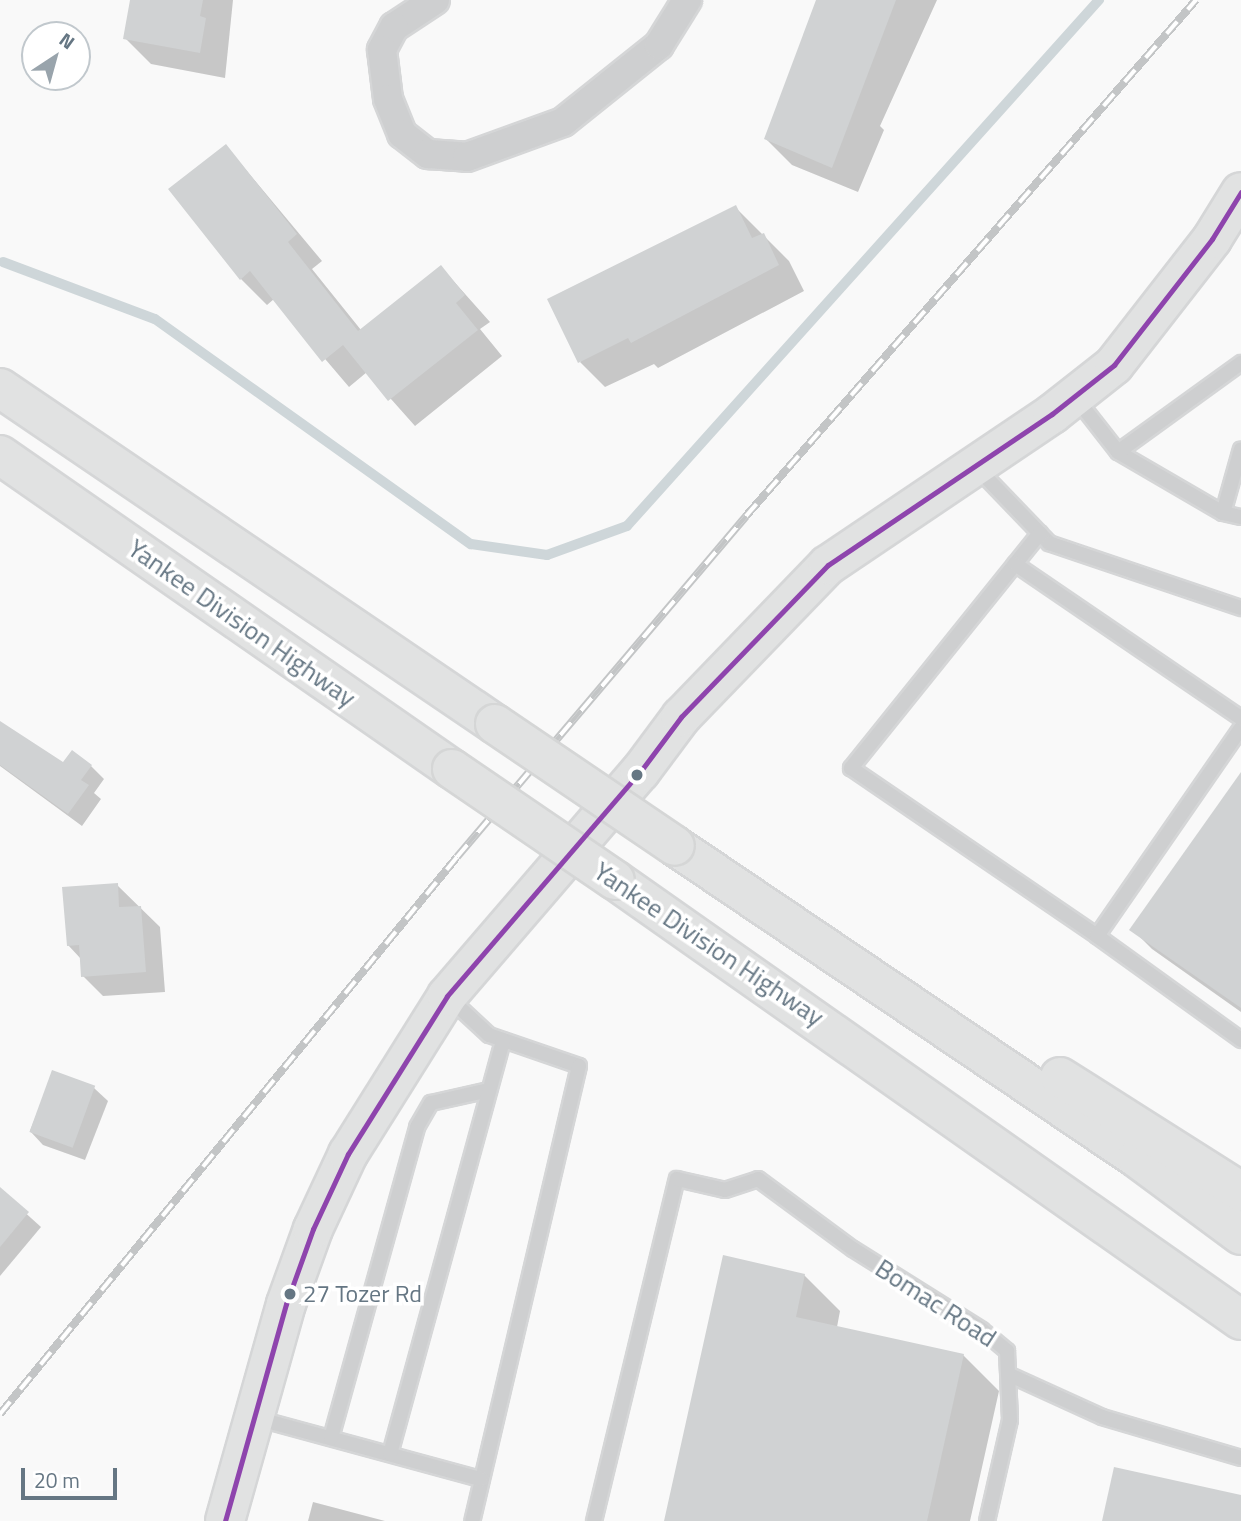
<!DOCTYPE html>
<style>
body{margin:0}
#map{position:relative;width:1241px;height:1521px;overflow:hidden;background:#f9f9f9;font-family:"Titillium Web",sans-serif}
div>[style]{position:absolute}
.shadow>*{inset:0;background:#0003}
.stream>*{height:10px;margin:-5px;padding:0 5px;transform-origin:5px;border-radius:5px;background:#ced6d9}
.building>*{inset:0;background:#d0d2d3;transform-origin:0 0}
.roads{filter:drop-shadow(2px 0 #d5d6d7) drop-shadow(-2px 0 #d5d6d7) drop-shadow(0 2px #d5d6d7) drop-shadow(0 -2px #d5d6d7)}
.lane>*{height:14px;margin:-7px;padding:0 7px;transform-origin:7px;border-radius:7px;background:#cecfd0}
.street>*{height:28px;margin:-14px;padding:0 14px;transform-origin:14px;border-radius:14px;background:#cecfd0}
.secondary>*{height:38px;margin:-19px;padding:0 19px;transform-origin:19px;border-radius:19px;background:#e1e2e2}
.highway>*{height:38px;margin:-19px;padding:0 19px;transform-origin:19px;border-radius:19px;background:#e1e2e2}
.rail>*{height:8px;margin-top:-4px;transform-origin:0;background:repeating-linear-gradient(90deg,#fff 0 16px,#c3c5c6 0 32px);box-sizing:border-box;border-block:2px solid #c3c5c6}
.bridges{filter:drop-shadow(2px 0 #d5d6d6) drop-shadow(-2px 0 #d5d6d6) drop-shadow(0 2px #d5d6d6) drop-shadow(0 -2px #d5d6d6)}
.highway-bridge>*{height:38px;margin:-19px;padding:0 19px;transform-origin:19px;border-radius:19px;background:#e1e2e2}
.bus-1>*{height:5px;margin:-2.5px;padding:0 2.5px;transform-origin:2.5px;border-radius:2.5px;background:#8e44ad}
.dots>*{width:19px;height:19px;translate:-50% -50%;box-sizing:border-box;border:4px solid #fff;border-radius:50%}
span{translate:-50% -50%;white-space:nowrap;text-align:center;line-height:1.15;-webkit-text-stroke:7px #fff;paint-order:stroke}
.bus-label{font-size:24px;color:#657683}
.left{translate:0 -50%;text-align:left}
.street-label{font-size:26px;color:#657683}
.north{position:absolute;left:21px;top:21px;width:70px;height:70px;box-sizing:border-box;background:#fff;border:2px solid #c1c8cd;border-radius:50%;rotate:36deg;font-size:19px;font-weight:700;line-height:28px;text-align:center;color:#657683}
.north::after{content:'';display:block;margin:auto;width:24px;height:32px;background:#99a4ac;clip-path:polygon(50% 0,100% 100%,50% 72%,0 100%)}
.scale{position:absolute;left:21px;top:1468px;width:96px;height:32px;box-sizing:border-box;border:4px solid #657683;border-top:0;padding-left:9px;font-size:21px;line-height:24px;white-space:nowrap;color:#657683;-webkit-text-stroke:5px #fff;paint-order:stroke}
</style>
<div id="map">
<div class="shadow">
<div style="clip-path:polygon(132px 0,233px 0,225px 78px,151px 64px,125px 38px)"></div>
<div style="clip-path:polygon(818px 0,937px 0,880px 126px,884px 130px,858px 192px,792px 165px,766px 139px)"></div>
<div style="clip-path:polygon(226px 146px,322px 261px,312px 269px,361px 330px,441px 267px,490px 322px,480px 329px,502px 356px,415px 426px,367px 372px,349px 387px,274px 299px,267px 305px,241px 279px)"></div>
<div style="clip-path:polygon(736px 208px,789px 261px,804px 291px,658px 368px,654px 364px,605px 387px,580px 362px)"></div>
<div style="clip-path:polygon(0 724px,63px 765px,91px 766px,104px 779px,94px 793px,101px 799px,82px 826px,0 766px)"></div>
<div style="clip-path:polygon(1241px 775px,1241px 1012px,1152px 949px,1132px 929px)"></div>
<div style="clip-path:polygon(117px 885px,160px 927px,165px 992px,103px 996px,83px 976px,81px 959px,68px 945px)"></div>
<div style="clip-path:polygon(53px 1072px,94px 1088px,108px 1101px,85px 1160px,43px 1145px,30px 1131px)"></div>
<div style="clip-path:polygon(0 1190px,41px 1227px,0 1276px)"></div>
<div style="clip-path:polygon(804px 1275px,840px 1311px,837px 1327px,963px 1355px,999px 1391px,970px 1521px,666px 1521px)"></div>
<div style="clip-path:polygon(313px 1502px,385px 1521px,308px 1521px)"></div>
</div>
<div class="stream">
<div style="left:3px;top:262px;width:162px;rotate:20.6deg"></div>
<div style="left:155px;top:319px;width:388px;rotate:35.5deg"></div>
<div style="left:471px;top:544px;width:77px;rotate:8.2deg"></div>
<div style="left:547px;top:555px;width:85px;rotate:-19.9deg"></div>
<div style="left:627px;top:526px;width:707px;rotate:-48.1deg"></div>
</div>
<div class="building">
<div style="clip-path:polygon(130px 0,203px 0,200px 16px,206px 18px,200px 53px,123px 39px)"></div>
<div style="clip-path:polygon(816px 0,896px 0,832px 168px,764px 139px)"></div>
<div style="clip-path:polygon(226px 144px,297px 234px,288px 242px,358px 331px,441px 265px,465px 295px,456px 303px,478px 330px,388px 401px,343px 345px,322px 362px,250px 271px,240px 280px,168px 189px)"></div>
<div style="clip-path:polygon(736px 205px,752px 238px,764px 233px,779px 265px,631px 343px,628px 338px,578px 363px,547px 299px)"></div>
<div style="clip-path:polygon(0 721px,63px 762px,72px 750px,92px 765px,81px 780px,89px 785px,68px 814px,0 765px)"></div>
<div style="clip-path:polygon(1241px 772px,1241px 1008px,1129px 930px)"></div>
<div style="clip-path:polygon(118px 883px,119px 907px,141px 906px,146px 972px,81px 977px,79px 945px,67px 946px,62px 887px)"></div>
<div style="left:52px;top:1070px;width:46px;height:66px;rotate:20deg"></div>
<div style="clip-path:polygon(0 1187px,29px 1212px,0 1247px)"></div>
<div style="clip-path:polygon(723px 1255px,805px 1274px,796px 1317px,964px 1354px,927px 1521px,664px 1521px)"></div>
<div style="clip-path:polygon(1114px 1467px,1241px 1495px,1241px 1521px,1102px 1521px)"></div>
</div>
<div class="roads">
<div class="lane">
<div style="left:1075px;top:397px;width:70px;rotate:52deg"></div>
<div style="left:1118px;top:452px;width:121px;rotate:30.2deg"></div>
<div style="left:1223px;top:513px;width:18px;rotate:13deg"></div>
<div style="left:1118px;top:452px;width:152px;rotate:-35.9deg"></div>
<div style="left:975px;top:466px;width:107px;rotate:46.1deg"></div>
<div style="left:1049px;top:543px;width:203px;rotate:18.7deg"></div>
<div style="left:1223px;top:513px;width:66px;rotate:-74.3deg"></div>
<div style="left:1040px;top:533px;width:302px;rotate:128.8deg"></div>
<div style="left:851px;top:768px;width:298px;rotate:34.3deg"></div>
<div style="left:1097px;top:936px;width:253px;rotate:-55.3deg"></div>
<div style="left:1015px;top:564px;width:273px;rotate:34.3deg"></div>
<div style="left:1097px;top:936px;width:178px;rotate:35.8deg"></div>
<div style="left:448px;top:997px;width:56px;rotate:42.8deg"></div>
<div style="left:489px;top:1035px;width:95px;rotate:19deg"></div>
<div style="left:579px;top:1066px;width:467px;rotate:103.2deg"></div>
<div style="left:1010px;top:1375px;width:101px;rotate:24.5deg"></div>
<div style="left:1102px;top:1417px;width:145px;rotate:16.4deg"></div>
<div style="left:256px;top:1418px;width:233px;rotate:15.2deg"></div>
<div style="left:331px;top:1438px;width:323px;rotate:-74.5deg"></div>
<div style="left:417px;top:1127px;width:28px;rotate:-60deg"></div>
<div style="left:431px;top:1103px;width:59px;rotate:-12.6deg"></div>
<div style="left:390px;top:1454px;width:429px;rotate:-74.7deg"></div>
<div style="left:594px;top:1521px;width:352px;rotate:-76.4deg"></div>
<div style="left:677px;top:1179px;width:49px;rotate:12.9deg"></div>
<div style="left:725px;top:1190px;width:35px;rotate:-18deg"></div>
<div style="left:758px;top:1179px;width:118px;rotate:36.4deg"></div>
<div style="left:853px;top:1249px;width:152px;rotate:32.1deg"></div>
<div style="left:982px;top:1330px;width:33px;rotate:40deg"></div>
<div style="left:1007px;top:1351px;width:69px;rotate:87.5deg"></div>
<div style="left:1010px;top:1420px;width:104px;rotate:102.8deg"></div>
</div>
<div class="street">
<div style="left:435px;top:0;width:49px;rotate:146.6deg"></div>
<div style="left:394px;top:27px;width:26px;rotate:118deg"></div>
<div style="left:382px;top:50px;width:49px;rotate:83deg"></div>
<div style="left:388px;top:99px;width:38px;rotate:68deg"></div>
<div style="left:402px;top:134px;width:33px;rotate:38deg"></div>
<div style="left:428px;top:154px;width:39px;rotate:4deg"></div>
<div style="left:467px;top:157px;width:102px;rotate:-20deg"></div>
<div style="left:563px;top:122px;width:123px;rotate:-38.7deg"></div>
<div style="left:659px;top:45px;width:53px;rotate:-58.1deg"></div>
</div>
<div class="secondary">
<div style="left:225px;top:1521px;width:225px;rotate:-74.3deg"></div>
<div style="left:286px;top:1304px;width:80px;rotate:-70.2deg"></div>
<div style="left:313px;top:1229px;width:83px;rotate:-65deg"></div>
<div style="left:348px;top:1154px;width:186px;rotate:-57.9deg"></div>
<div style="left:447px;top:996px;width:296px;rotate:-49.3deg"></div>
<div style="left:640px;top:772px;width:69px;rotate:-53.3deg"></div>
<div style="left:681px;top:717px;width:211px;rotate:-46deg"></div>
<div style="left:828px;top:565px;width:270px;rotate:-34deg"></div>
<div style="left:1052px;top:414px;width:79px;rotate:-38.3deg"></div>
<div style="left:1114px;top:365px;width:160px;rotate:-52.1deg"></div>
<div style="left:1212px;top:239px;width:55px;rotate:-58.3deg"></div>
</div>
<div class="highway">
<div style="left:0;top:388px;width:598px;rotate:34.17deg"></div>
<div style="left:0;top:455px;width:550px;rotate:34.79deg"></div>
<div style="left:675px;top:846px;width:557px;rotate:34.03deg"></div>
<div style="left:1137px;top:1158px;width:129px;rotate:36.5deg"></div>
<div style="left:615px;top:880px;width:765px;rotate:35.1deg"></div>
<div style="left:1060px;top:1077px;width:214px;rotate:32.4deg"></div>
</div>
</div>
<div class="rail">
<div style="left:0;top:1414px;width:720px;rotate:-50.63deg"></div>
<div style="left:457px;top:857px;width:447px;rotate:-49.7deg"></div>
<div style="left:746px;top:516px;width:685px;rotate:-48.91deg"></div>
</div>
<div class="bridges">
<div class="highway-bridge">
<div style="left:495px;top:724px;width:217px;rotate:34.1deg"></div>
<div style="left:452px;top:769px;width:197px;rotate:34.3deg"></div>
</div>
</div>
<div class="bus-1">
<div style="left:225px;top:1521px;width:225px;rotate:-74.3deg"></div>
<div style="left:286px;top:1304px;width:80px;rotate:-70.2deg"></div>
<div style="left:313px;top:1229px;width:83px;rotate:-65deg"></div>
<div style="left:348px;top:1154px;width:186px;rotate:-57.9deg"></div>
<div style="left:447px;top:996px;width:296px;rotate:-49.3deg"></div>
<div style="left:640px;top:772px;width:69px;rotate:-53.3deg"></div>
<div style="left:681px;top:717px;width:211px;rotate:-46deg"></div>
<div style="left:828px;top:565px;width:270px;rotate:-34deg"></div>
<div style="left:1052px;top:414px;width:79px;rotate:-38.3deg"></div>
<div style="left:1114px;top:365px;width:160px;rotate:-52.1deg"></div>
<div style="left:1212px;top:239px;width:55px;rotate:-58.3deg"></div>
</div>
<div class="dots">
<div style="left:637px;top:775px;background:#657683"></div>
<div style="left:290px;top:1294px;background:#657683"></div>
</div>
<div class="bus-label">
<span class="left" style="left:303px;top:1294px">27 Tozer Rd</span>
</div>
<div class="street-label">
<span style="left:242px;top:623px;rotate:35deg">Yankee Division Highway</span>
<span style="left:709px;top:944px;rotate:34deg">Yankee Division Highway</span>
<span style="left:936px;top:1303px;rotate:33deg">Bomac Road</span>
</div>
<div class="north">N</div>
<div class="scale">20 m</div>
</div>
